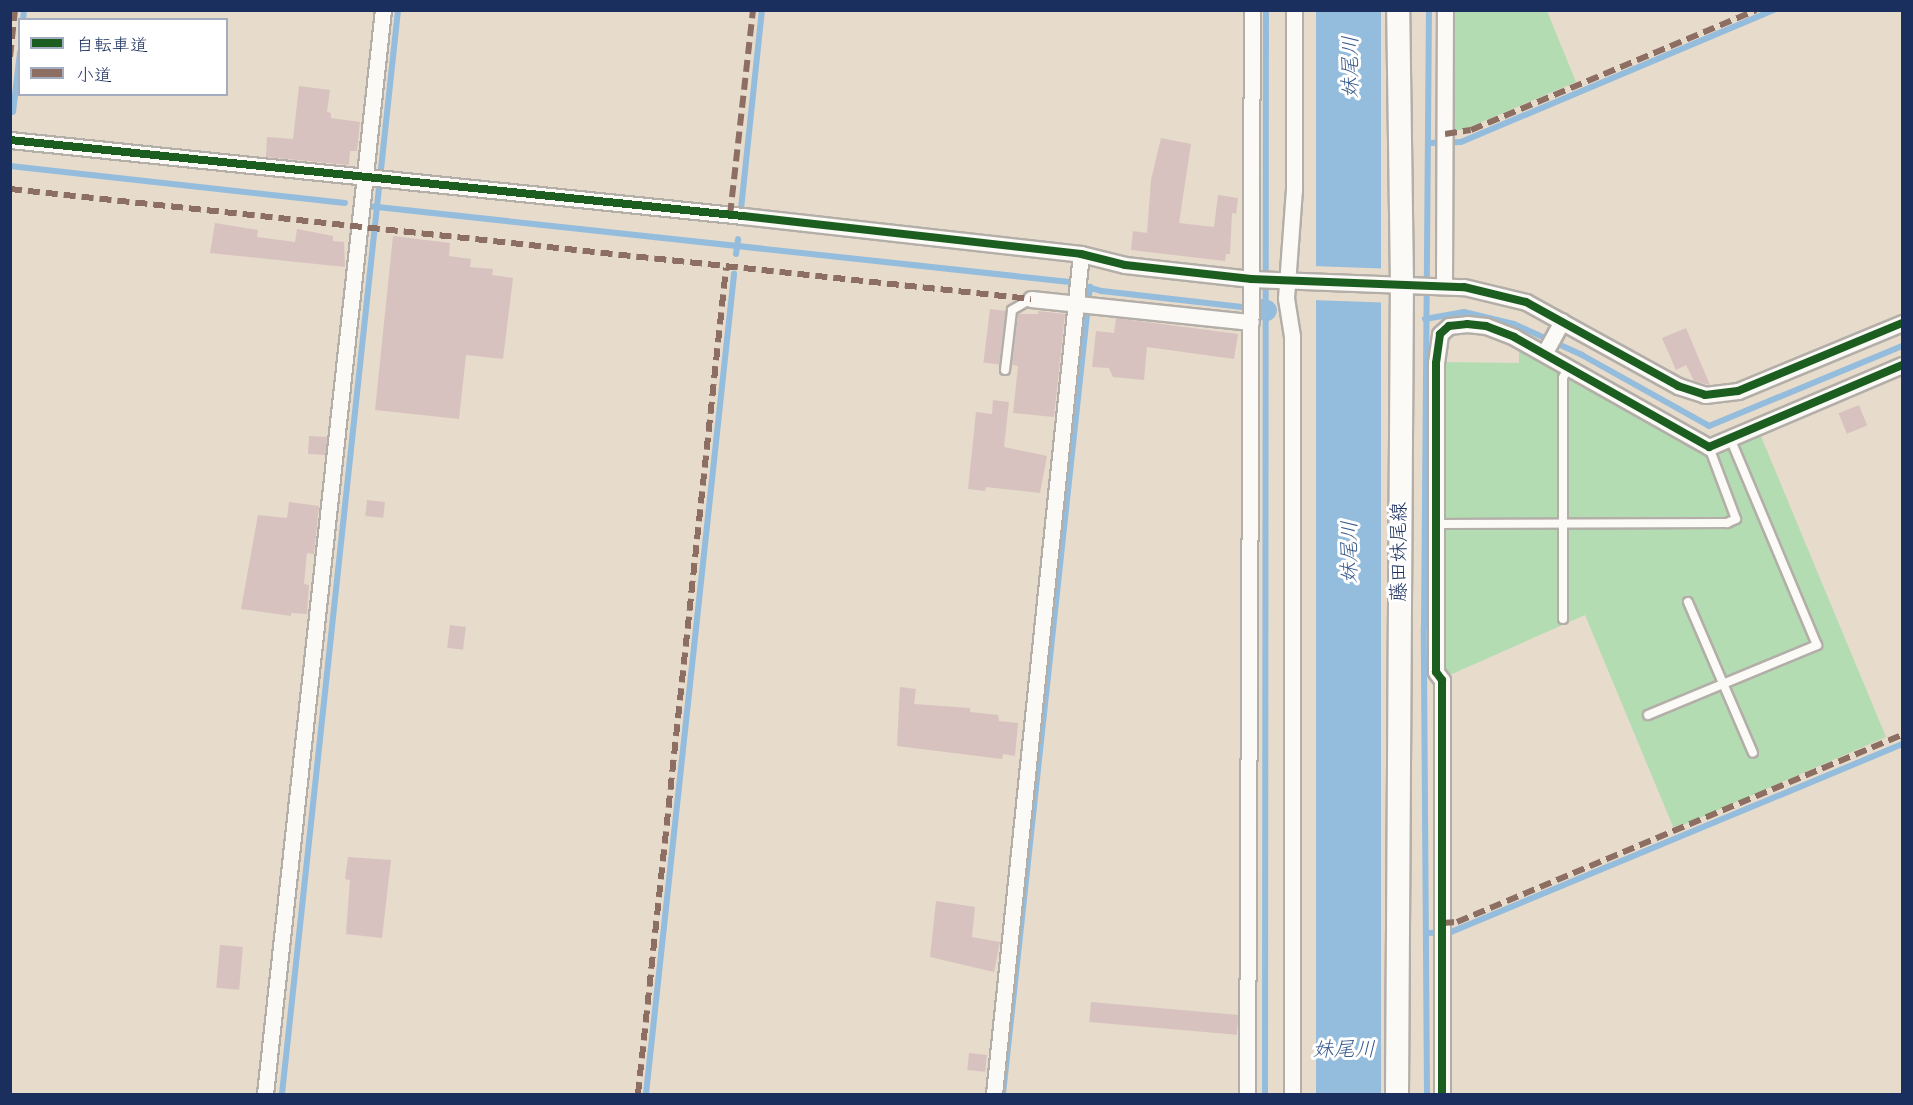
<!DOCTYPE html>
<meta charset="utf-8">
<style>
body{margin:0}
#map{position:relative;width:1913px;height:1105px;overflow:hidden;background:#e7dbcb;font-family:Pangolin,"Klee One",sans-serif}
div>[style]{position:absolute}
.green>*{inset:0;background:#b3dcb2}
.water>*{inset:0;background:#94bcdc;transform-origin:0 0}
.pier>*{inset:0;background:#e7dbcb;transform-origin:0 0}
.stream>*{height:6px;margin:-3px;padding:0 3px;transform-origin:3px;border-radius:3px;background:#94bcdc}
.canal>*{height:21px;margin:-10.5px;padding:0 10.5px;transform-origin:10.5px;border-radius:10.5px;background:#94bcdc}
.building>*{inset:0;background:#d7c2bf;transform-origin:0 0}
.roads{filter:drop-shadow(2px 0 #b3aea8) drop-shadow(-2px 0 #b3aea8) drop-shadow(0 2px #b3aea8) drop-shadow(0 -2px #b3aea8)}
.lane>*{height:8px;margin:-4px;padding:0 4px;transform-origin:4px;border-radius:4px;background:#fbfaf7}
.street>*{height:15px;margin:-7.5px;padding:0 7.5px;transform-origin:7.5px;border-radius:7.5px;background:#fbfaf7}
.secondary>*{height:22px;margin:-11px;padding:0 11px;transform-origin:11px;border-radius:11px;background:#fbfaf7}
.quiet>*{height:6px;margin-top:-3px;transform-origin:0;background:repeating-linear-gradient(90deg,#8d6e63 0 12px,transparent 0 18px)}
.cycleway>*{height:8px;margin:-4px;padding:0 4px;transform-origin:4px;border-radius:4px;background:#1b5e20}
span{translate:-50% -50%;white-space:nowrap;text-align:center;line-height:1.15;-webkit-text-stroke:6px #fff;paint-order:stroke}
.street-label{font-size:20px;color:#1b2f5e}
.water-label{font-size:21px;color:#395b8d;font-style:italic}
.frame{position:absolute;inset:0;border:12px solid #1b2f5e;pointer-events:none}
.legend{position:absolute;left:18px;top:18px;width:210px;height:78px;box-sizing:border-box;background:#fff;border:2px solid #a4acbf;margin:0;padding:8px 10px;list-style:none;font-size:18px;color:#1b2f5e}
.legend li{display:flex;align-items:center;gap:12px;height:30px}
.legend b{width:30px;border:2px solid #a4acbf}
</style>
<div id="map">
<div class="green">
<div style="clip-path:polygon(1451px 11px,1547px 11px,1576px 82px,1463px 130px,1453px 130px)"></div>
<div style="clip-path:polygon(1519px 345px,1715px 452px,1760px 434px,1886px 737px,1674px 829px,1585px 615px,1452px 674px,1440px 669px,1440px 362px,1519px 363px)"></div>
</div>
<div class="water">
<div style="left:1316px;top:11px;width:65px;height:1083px"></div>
</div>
<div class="pier">
<div style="left:1312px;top:266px;width:71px;height:34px;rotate:2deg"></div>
</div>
<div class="stream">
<div style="left:23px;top:20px;width:10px;rotate:-84deg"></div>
<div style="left:13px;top:112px;width:60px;rotate:-83.3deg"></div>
<div style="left:1429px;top:143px;width:32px;rotate:-2deg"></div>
<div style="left:1461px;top:142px;width:340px;rotate:-22.9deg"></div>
<div style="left:10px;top:166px;width:337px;rotate:6.3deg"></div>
<div style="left:368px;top:206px;width:706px;rotate:6.18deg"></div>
<div style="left:1070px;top:282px;width:33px;rotate:16deg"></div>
<div style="left:1102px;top:291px;width:141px;rotate:6.5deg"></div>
<div style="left:741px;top:209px;width:200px;rotate:-84deg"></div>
<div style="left:736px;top:254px;width:15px;rotate:-82deg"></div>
<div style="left:1425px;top:319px;width:40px;rotate:-10deg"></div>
<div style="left:1464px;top:312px;width:51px;rotate:13.5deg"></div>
<div style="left:1514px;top:324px;width:75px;rotate:24.5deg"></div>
<div style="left:1582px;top:355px;width:145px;rotate:29.2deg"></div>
<div style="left:1709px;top:426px;width:209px;rotate:-22.5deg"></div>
<div style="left:1427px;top:933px;width:24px;rotate:-2deg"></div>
<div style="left:1451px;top:932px;width:489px;rotate:-22.6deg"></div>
<div style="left:282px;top:1094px;width:1090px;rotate:-83.89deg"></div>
<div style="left:646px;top:1094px;width:825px;rotate:-83.87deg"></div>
<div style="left:1003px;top:1094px;width:812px;rotate:-83.85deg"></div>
<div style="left:1265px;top:1094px;width:1084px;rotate:-89.95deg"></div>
<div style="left:1427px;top:1094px;width:466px;rotate:-90.4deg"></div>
<div style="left:1424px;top:628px;width:618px;rotate:-89.54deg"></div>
</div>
<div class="canal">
<div style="left:1262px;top:309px;width:4px;rotate:14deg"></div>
</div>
<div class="building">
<div style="clip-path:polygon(299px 86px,330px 90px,327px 112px,331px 113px,331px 118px,360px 122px,357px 151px,350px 151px,349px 165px,266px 157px,267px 137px,293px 139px)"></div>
<div style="clip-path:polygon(1161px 138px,1191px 144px,1179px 223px,1214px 227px,1218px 195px,1238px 198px,1236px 214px,1232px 213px,1230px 254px,1226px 254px,1225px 261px,1131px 250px,1133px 231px,1147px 233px,1151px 180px)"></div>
<div style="clip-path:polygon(215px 223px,258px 230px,257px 237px,295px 242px,297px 229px,333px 236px,333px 241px,344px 242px,345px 267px,210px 253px)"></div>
<div style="clip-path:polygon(393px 236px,450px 243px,449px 256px,471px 259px,470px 267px,493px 269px,492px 275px,513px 278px,503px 359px,466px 355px,459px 419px,375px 410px)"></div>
<div style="left:990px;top:309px;width:16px;height:54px;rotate:7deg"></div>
<div style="clip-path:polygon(1038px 311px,1065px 314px,1054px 417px,1013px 413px,1018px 366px,1012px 365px,1018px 314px,1038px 314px)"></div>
<div style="clip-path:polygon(1116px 318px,1238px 334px,1234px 359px,1147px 347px,1144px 380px,1113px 377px,1109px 368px,1092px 367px,1096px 331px,1114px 333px)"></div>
<div style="clip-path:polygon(1686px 328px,1710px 385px,1694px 381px,1686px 365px,1676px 370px,1662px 338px)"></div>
<div style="clip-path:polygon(993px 400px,1009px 402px,1004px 447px,1047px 456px,1040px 493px,986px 487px,985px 491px,968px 489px,976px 412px,992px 414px)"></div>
<div style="left:1859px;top:405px;width:22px;height:22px;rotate:68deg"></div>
<div style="left:309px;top:436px;width:18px;height:18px;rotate:3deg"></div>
<div style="left:367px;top:500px;width:18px;height:16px;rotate:6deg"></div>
<div style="clip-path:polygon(289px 502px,319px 506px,314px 554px,307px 553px,304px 584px,309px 585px,307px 614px,291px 613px,291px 616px,241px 609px,258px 515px,287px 518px)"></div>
<div style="left:450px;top:625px;width:16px;height:23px;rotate:7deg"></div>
<div style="clip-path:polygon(900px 687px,916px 689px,914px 704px,970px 708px,970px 712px,998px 715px,999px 721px,1018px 723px,1015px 756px,1003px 754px,1002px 759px,897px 746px)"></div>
<div style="clip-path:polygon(348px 857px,391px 860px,382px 938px,346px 934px,350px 880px,345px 879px)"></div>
<div style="clip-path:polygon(936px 901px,975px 907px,972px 937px,1000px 942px,994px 972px,930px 957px)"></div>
<div style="left:220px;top:945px;width:23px;height:43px;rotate:5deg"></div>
<div style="left:1091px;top:1002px;width:148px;height:20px;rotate:5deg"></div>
<div style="left:969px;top:1053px;width:18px;height:17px;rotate:6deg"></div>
</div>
<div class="roads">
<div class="lane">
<div style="left:1005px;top:370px;width:60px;rotate:-83.3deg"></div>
<div style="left:1012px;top:310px;width:22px;rotate:-30deg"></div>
<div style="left:1436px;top:524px;width:291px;rotate:-0.2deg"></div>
<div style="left:1727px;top:523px;width:10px;rotate:-24deg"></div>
<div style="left:1736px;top:519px;width:77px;rotate:-110.6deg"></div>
<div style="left:1688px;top:602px;width:164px;rotate:66.7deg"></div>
<div style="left:1563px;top:619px;width:241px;rotate:-90deg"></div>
<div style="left:1563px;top:378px;width:12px;rotate:-66deg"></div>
<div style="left:1648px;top:715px;width:183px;rotate:-22.5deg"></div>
<div style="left:1817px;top:645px;width:225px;rotate:-112.8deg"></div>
</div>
<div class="street">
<div style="left:10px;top:140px;width:737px;rotate:5.92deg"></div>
<div style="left:743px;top:216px;width:340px;rotate:6.4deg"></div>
<div style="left:1081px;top:254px;width:45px;rotate:14deg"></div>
<div style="left:1125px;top:265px;width:127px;rotate:6.3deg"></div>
<div style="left:1251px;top:279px;width:213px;rotate:2.2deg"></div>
<div style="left:1464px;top:287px;width:64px;rotate:13.6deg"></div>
<div style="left:1526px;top:302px;width:174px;rotate:28.9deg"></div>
<div style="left:1678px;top:386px;width:28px;rotate:18deg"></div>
<div style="left:1705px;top:395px;width:33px;rotate:-7deg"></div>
<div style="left:1738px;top:391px;width:178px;rotate:-22.5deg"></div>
<div style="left:1444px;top:285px;width:275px;rotate:-89.8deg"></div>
<div style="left:1031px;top:299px;width:221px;rotate:6deg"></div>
<div style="left:1545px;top:352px;width:35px;rotate:-61deg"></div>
<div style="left:265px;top:1094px;width:1090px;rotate:-83.79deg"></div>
<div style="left:994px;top:1094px;width:844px;rotate:-84.09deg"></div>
<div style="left:1247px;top:1094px;width:1084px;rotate:-89.74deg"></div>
<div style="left:1292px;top:1094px;width:758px;rotate:-90deg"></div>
<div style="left:1292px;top:336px;width:38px;rotate:-99deg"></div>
<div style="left:1286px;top:298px;width:108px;rotate:-85.8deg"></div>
<div style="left:1294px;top:190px;width:180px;rotate:-90deg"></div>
<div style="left:1442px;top:1094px;width:414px;rotate:-90deg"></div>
<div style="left:1442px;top:680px;width:10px;rotate:-127deg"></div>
<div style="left:1436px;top:672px;width:309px;rotate:-90deg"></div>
<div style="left:1436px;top:363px;width:29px;rotate:-82deg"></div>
<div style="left:1440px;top:334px;width:12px;rotate:-42deg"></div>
<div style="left:1449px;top:326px;width:18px;rotate:-6deg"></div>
<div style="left:1467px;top:324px;width:19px;rotate:6deg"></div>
<div style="left:1486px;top:326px;width:30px;rotate:21deg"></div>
<div style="left:1514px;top:337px;width:224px;rotate:29.4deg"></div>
<div style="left:1709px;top:447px;width:210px;rotate:-23deg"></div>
</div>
<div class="secondary">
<div style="left:1397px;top:1094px;width:810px;rotate:-89.65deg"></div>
<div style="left:1402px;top:284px;width:274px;rotate:-90.8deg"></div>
</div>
</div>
<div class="quiet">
<div style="left:10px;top:57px;width:47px;rotate:-83.9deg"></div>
<div style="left:1445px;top:134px;width:26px;rotate:-9deg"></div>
<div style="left:1471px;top:130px;width:309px;rotate:-22.8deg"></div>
<div style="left:10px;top:189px;width:1027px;rotate:6.15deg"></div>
<div style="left:730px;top:215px;width:206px;rotate:-83.6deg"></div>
<div style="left:1442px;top:923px;width:15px;rotate:-4deg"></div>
<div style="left:1457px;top:922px;width:483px;rotate:-22.8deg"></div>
<div style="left:638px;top:1094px;width:831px;rotate:-83.92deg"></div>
</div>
<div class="cycleway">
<div style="left:10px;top:140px;width:737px;rotate:5.92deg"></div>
<div style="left:743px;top:216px;width:340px;rotate:6.4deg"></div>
<div style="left:1081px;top:254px;width:45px;rotate:14deg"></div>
<div style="left:1125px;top:265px;width:127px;rotate:6.3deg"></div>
<div style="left:1251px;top:279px;width:213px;rotate:2.2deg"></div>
<div style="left:1464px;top:287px;width:64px;rotate:13.6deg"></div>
<div style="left:1526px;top:302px;width:174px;rotate:28.9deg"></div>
<div style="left:1678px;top:386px;width:28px;rotate:18deg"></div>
<div style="left:1705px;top:395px;width:33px;rotate:-7deg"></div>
<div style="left:1738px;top:391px;width:178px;rotate:-22.5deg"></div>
<div style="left:1442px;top:1094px;width:414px;rotate:-90deg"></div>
<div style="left:1442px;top:680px;width:10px;rotate:-127deg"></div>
<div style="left:1436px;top:672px;width:309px;rotate:-90deg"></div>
<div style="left:1436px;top:363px;width:29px;rotate:-82deg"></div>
<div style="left:1440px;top:334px;width:12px;rotate:-42deg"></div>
<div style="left:1449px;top:326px;width:18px;rotate:-6deg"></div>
<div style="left:1467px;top:324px;width:19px;rotate:6deg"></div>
<div style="left:1486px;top:326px;width:30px;rotate:21deg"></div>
<div style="left:1514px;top:337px;width:224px;rotate:29.4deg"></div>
<div style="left:1709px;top:447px;width:210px;rotate:-23deg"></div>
</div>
<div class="street-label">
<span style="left:1398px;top:552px;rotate:-90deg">藤田妹尾線</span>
</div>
<div class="water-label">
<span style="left:1351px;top:67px;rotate:-90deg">妹尾川</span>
<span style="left:1350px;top:552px;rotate:-90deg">妹尾川</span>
<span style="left:1344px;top:1050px">妹尾川</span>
</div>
<div class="frame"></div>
<ul class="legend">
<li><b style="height:8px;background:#1b5e20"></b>自転車道</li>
<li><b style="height:8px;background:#8d6e63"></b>小道</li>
</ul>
</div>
